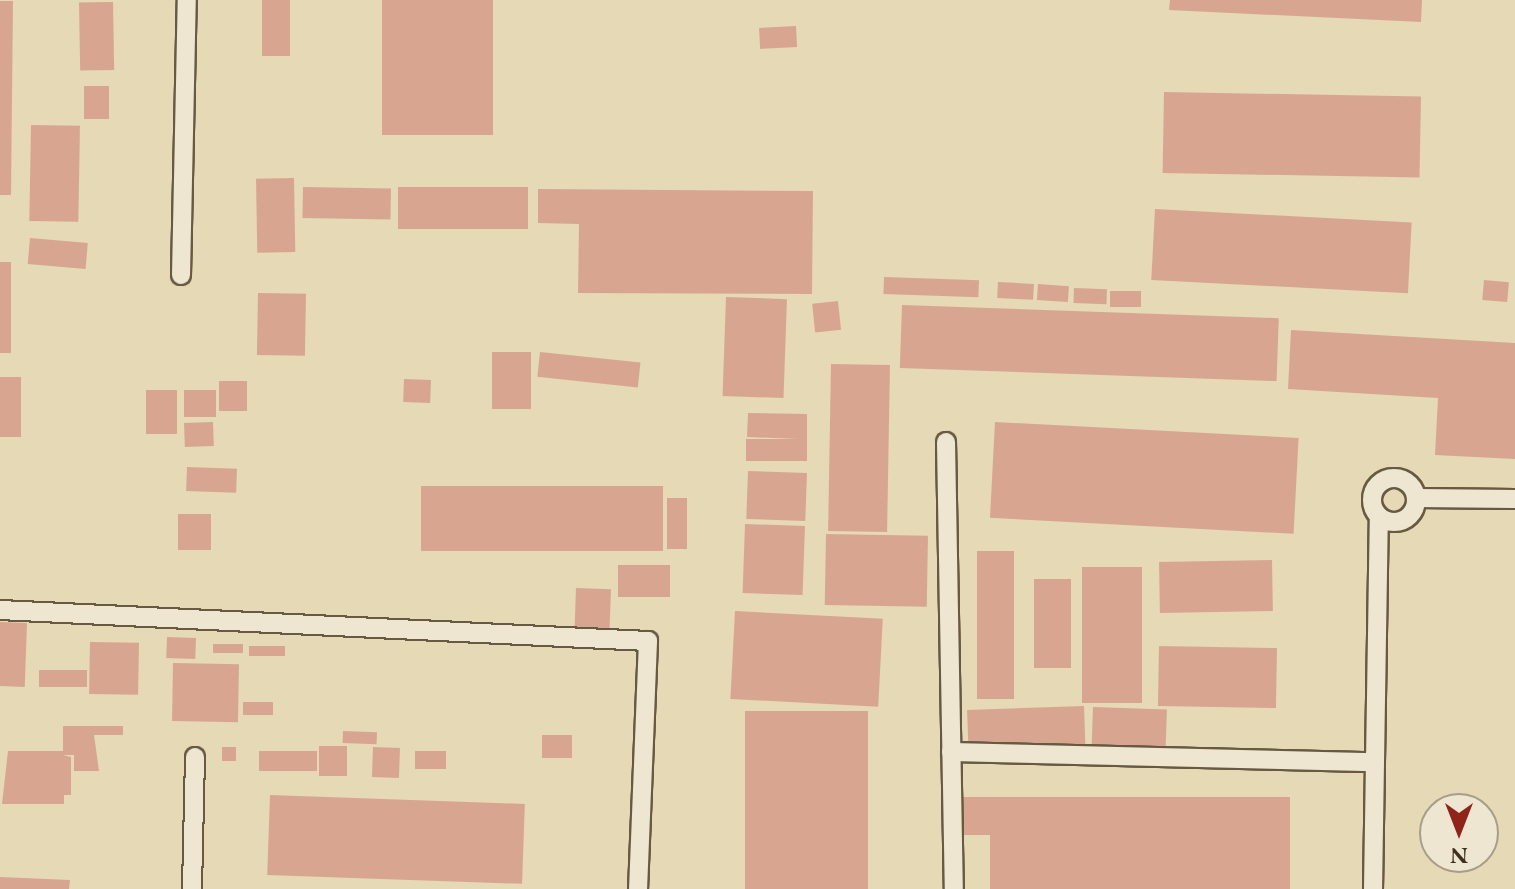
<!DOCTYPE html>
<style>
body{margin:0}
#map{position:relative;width:1515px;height:889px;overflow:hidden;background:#e5d9b6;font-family:"EB Garamond",serif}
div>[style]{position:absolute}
.building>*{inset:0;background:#d8a690;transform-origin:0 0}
.roads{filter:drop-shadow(2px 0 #685a42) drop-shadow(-2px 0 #685a42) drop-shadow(0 2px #685a42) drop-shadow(0 -2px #685a42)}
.service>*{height:18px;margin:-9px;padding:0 9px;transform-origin:9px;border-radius:9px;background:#eee6d0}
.service>.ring{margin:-9px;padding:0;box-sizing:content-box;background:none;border:18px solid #eee6d0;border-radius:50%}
span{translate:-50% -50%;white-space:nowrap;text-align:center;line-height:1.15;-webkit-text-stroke:6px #eee6d0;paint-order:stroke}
.north{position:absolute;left:1419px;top:793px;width:80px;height:80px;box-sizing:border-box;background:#eee6d0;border:2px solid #a89d88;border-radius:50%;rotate:180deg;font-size:22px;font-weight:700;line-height:32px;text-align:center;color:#3f301c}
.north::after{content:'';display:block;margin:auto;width:28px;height:36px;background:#8f2418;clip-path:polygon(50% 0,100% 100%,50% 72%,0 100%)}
</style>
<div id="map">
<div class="building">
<div style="left:262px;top:0;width:28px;height:56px"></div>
<div style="left:382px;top:0;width:111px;height:135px"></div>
<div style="clip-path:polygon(1170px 0,1422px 0,1421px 22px,1169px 10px)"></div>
<div style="clip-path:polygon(0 1px,13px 1px,11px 195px,0 195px)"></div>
<div style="left:113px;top:2px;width:68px;height:34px;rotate:89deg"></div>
<div style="left:796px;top:26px;width:21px;height:37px;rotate:87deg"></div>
<div style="left:84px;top:86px;width:25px;height:33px"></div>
<div style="left:1164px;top:92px;width:257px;height:81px;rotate:1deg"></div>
<div style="left:31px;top:125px;width:49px;height:96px;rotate:1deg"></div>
<div style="left:294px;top:178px;width:74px;height:38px;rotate:89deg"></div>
<div style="left:303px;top:187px;width:88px;height:31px;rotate:1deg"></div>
<div style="left:398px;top:187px;width:130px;height:42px"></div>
<div style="clip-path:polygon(538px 189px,813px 191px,812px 294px,578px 293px,579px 224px,538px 223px)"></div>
<div style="left:1155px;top:209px;width:257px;height:71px;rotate:3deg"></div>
<div style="left:30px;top:238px;width:58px;height:26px;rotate:5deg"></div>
<div style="left:0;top:262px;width:11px;height:91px"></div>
<div style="left:884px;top:277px;width:95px;height:17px;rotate:2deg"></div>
<div style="left:1484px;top:280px;width:25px;height:20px;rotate:5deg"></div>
<div style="left:998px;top:282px;width:36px;height:16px;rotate:3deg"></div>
<div style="left:1038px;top:284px;width:31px;height:16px;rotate:4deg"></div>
<div style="left:1074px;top:288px;width:33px;height:15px;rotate:2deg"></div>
<div style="left:1110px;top:291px;width:31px;height:16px"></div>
<div style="left:258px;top:293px;width:48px;height:62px;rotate:1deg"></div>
<div style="left:726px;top:297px;width:61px;height:99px;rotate:2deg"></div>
<div style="left:838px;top:301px;width:29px;height:26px;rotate:84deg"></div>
<div style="left:902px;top:305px;width:377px;height:63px;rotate:2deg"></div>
<div style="clip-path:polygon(1291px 330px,1515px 343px,1515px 459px,1435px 455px,1438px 398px,1288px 389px)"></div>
<div style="left:492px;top:352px;width:39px;height:57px"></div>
<div style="left:540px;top:352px;width:101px;height:25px;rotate:6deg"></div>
<div style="left:831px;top:364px;width:59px;height:167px;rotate:1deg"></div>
<div style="left:0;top:377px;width:21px;height:60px"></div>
<div style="left:404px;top:379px;width:27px;height:23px;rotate:2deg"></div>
<div style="left:219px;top:381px;width:28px;height:30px"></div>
<div style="left:146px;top:390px;width:31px;height:44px"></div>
<div style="left:216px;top:390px;width:27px;height:32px;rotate:90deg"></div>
<div style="clip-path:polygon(748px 413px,807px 414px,807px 461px,746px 461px,746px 439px,798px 439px,747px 437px)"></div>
<div style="left:213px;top:422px;width:24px;height:29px;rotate:88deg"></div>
<div style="left:995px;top:422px;width:304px;height:96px;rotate:3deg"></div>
<div style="left:187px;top:467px;width:50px;height:24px;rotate:2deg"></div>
<div style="left:748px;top:471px;width:59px;height:48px;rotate:2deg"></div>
<div style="left:421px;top:486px;width:242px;height:65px"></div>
<div style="left:667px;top:498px;width:20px;height:51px"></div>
<div style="left:178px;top:514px;width:33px;height:36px"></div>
<div style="left:745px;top:524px;width:60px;height:69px;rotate:2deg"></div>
<div style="left:826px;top:534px;width:102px;height:71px;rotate:1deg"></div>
<div style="left:977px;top:551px;width:37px;height:148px"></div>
<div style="left:1272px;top:560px;width:51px;height:113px;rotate:89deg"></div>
<div style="left:618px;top:565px;width:52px;height:32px"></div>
<div style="left:1142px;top:567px;width:136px;height:60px;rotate:90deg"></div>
<div style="left:1034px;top:579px;width:37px;height:89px"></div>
<div style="left:576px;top:588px;width:35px;height:40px;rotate:2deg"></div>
<div style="left:735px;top:611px;width:148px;height:88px;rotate:3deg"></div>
<div style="left:0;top:622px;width:27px;height:64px;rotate:2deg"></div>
<div style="left:167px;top:637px;width:29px;height:21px;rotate:2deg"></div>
<div style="left:90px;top:642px;width:49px;height:52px;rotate:1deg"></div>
<div style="left:213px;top:644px;width:30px;height:9px"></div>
<div style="left:249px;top:646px;width:36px;height:10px"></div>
<div style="left:1159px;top:646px;width:118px;height:60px;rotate:1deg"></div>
<div style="left:173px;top:663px;width:66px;height:58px;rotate:1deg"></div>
<div style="left:39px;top:670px;width:48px;height:17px"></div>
<div style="left:243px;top:702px;width:30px;height:13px"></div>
<div style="left:1084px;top:706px;width:38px;height:117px;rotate:88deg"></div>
<div style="left:1093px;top:707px;width:74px;height:40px;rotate:2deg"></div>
<div style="left:745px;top:711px;width:123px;height:178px"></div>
<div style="clip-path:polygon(63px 726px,123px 726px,123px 735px,94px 735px,99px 771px,74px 771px,74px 755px,63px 755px,71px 757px,71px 795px,64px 795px,64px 804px,2px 804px,8px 751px,63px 751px)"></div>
<div style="left:343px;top:731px;width:34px;height:12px;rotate:2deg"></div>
<div style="left:542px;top:735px;width:30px;height:23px"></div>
<div style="left:319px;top:746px;width:28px;height:30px"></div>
<div style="left:222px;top:747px;width:14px;height:14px"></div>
<div style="left:373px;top:747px;width:27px;height:30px;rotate:2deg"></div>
<div style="left:259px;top:751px;width:58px;height:20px"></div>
<div style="left:415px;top:751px;width:31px;height:18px"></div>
<div style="left:270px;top:795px;width:255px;height:80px;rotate:2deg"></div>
<div style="clip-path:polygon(959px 797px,1290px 797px,1290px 889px,990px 889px,990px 835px,959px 835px)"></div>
<div style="clip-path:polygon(0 877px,70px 880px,69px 889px,0 889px)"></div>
</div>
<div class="roads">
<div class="service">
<div style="left:181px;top:275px;width:275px;rotate:-88.8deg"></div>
<div style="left:946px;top:442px;width:447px;rotate:89deg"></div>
<div class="ring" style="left:1372px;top:478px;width:26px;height:26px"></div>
<div style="left:1417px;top:498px;width:98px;rotate:0.6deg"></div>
<div style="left:0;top:610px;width:649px;rotate:2.74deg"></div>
<div style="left:648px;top:641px;width:248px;rotate:92.3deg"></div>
<div style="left:951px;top:752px;width:424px;rotate:1.4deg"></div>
<div style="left:192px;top:889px;width:132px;rotate:-88.7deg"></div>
<div style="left:1373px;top:889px;width:371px;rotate:-89.1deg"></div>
</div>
</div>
<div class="north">N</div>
</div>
